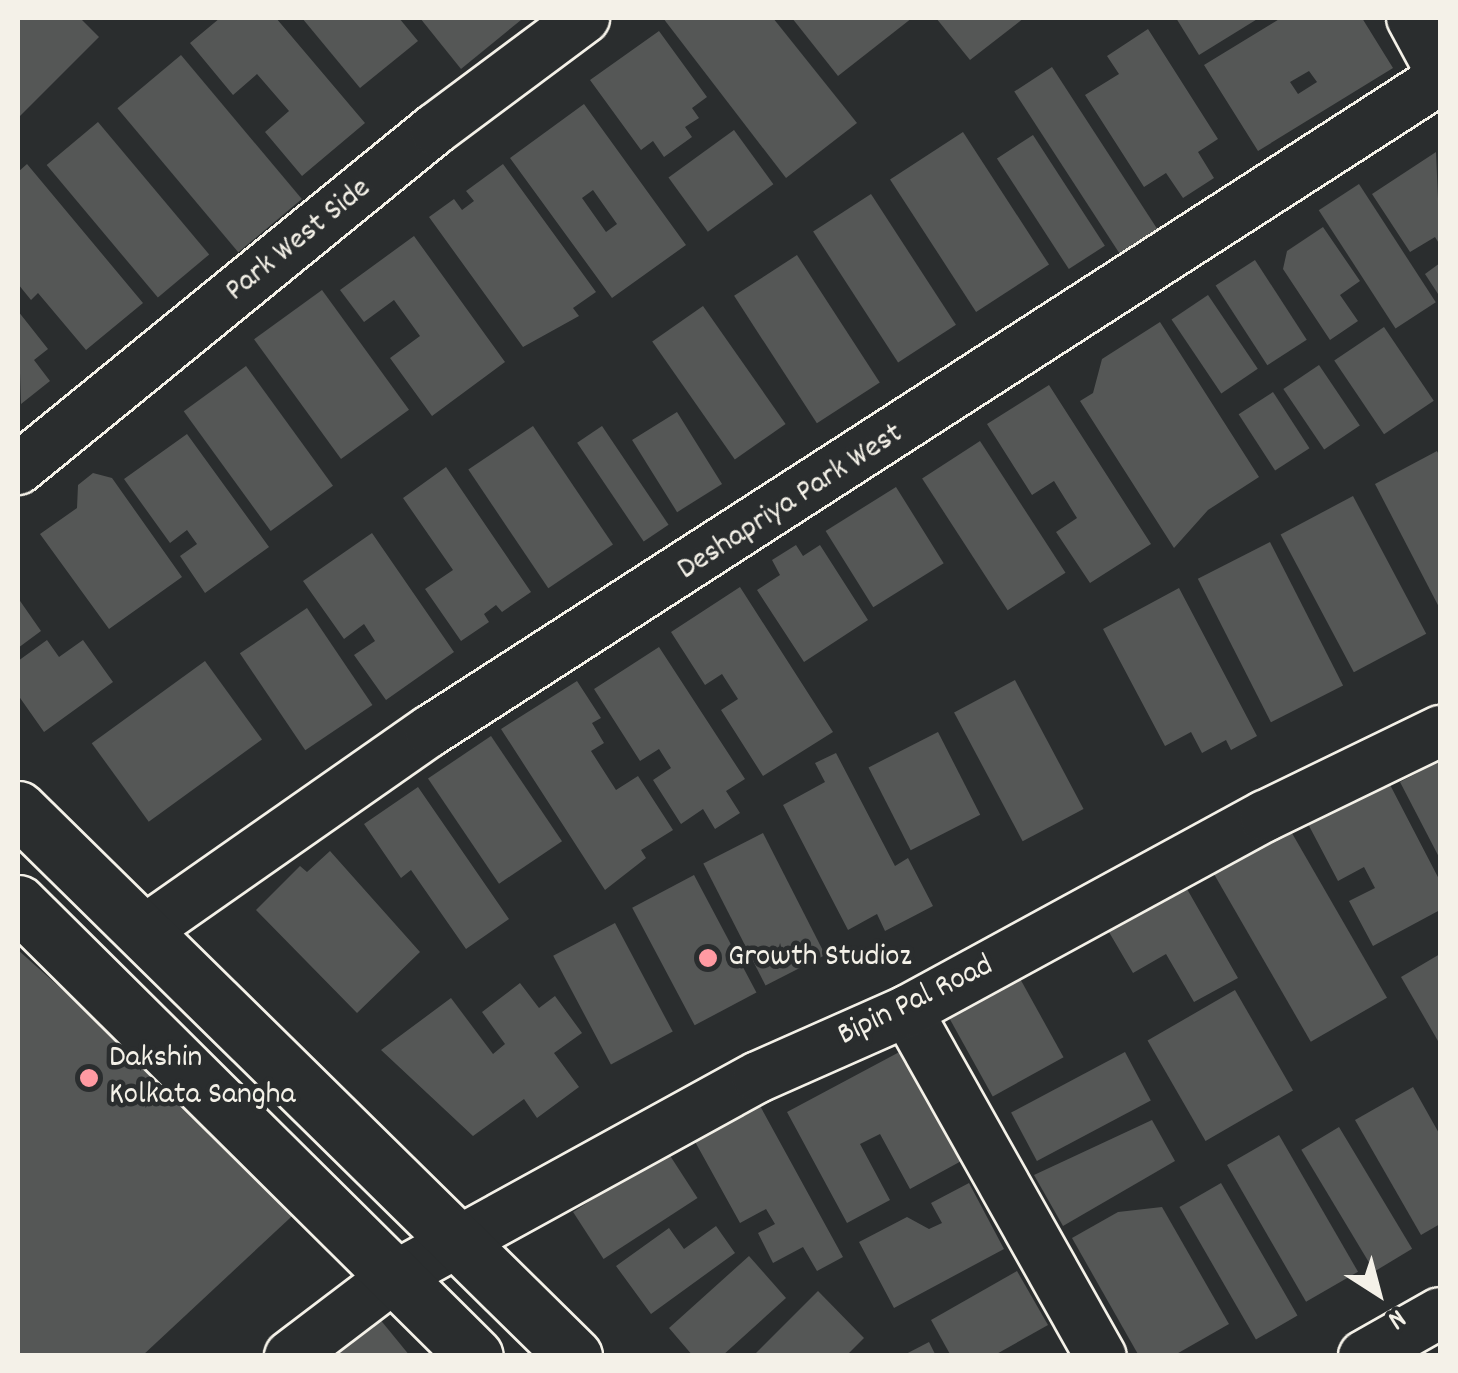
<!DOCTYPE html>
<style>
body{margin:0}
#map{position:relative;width:1458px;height:1373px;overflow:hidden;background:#2a2d2e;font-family:Dekko,sans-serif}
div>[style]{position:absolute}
.building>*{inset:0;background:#555756;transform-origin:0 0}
.roads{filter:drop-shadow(2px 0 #f4f1e8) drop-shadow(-2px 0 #f4f1e8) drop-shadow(0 2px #f4f1e8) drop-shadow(0 -2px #f4f1e8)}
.street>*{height:50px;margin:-25px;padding:0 25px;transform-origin:25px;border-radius:25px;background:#2a2d2e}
.secondary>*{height:55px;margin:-27.5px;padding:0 27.5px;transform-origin:27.5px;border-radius:27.5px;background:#2a2d2e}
.dots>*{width:28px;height:28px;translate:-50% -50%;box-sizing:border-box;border:5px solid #2a2d2e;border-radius:50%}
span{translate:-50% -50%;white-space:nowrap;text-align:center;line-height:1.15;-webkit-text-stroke:9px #2a2d2e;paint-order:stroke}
.street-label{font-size:32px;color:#f4f1e8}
.poi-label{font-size:32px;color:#f4f1e8}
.left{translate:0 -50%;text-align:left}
.frame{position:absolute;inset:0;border:20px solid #f4f1e8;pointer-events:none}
.north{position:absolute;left:1328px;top:1243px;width:100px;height:100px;-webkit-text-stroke:8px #2a2d2e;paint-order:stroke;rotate:144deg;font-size:28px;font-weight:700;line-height:40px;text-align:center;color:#f4f1e8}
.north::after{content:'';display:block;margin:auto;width:35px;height:45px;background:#f4f1e8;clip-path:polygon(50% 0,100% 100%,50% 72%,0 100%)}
</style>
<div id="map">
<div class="building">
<div style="clip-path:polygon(18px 18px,80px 18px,99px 37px,18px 118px)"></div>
<div style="clip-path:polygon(220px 18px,276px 18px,365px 123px,302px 176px,265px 132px,289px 111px,257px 74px,233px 95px,190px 43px)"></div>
<div style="clip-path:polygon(302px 18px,399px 18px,418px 41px,360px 88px)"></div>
<div style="clip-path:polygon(420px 18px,519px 18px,521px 20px,461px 69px)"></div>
<div style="clip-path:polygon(663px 18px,773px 18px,857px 123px,786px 178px)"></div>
<div style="clip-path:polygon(792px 18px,912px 18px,838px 76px)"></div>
<div style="clip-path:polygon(936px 18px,1024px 18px,970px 60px)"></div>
<div style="clip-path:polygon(1176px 18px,1259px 18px,1199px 55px)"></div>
<div style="clip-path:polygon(evenodd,1281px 18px,1362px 18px,1393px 68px,1258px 151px,1204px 65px,1281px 18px,1309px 71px,1317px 82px,1298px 94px,1290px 82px,1309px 71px)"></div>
<div style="clip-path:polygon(1148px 29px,1218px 139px,1198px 152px,1214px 178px,1183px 198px,1166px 173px,1144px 187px,1085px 95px,1119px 74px,1107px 56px)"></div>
<div style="clip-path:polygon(659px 31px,707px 97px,692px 108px,699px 118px,685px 127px,692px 137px,664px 157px,653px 141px,641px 150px,590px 80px)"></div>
<div style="left:181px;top:55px;width:188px;height:83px;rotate:50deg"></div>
<div style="left:1052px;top:67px;width:193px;height:45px;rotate:57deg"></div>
<div style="clip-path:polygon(evenodd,584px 104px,686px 245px,612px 298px,510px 158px,584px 104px,593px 190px,617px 224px,606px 232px,582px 198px,593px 190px)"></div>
<div style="left:98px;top:122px;width:173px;height:67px;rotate:50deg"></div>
<div style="left:734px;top:130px;width:67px;height:81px;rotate:54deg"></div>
<div style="left:963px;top:132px;width:158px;height:87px;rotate:57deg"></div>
<div style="left:1033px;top:135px;width:132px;height:43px;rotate:57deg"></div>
<div style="clip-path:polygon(1436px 152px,1440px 245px,1435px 237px,1410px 252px,1372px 194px)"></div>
<div style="clip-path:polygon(27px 164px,143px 303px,86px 350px,38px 293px,31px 300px,18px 284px,18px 172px)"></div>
<div style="clip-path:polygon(503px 164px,596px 292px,573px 308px,579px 316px,523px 347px,429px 217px,454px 199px,462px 210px,474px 201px,466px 191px)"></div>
<div style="left:1359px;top:184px;width:141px;height:48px;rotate:57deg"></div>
<div style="left:871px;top:194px;width:156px;height:69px;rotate:57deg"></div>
<div style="clip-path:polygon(1323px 227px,1360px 281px,1340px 295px,1358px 321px,1330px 340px,1283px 269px,1287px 251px)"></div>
<div style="clip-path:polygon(414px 236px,505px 362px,432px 416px,390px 358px,420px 336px,394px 300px,364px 322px,340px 290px)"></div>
<div style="left:797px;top:255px;width:152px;height:75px;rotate:57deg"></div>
<div style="left:1255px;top:260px;width:95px;height:47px;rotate:57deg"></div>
<div style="clip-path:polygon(1440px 263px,1440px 297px,1425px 274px)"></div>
<div style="left:322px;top:290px;width:148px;height:84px;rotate:54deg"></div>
<div style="left:1208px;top:295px;width:89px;height:44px;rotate:56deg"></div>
<div style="left:703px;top:306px;width:144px;height:62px;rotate:55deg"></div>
<div style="clip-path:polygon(18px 311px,48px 349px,34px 360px,50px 381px,21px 404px)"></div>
<div style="clip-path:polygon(1160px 322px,1259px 477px,1208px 510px,1174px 548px,1080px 401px,1093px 393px,1102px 359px)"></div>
<div style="left:1384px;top:327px;width:89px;height:60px;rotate:56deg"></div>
<div style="left:1319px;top:365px;width:73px;height:43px;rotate:56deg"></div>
<div style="left:246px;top:366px;width:148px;height:77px;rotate:54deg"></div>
<div style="clip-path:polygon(1049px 385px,1151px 544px,1090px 583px,1056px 532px,1077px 518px,1054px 481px,1032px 495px,987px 424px)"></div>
<div style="left:1273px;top:392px;width:67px;height:41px;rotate:57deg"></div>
<div style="left:677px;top:412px;width:85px;height:53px;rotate:58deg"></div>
<div style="left:533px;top:426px;width:143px;height:78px;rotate:56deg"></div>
<div style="left:602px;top:426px;width:119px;height:30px;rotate:56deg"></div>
<div style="clip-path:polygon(187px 434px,269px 547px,205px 593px,180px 556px,197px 544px,187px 530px,170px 543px,124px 479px)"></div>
<div style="left:980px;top:441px;width:157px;height:69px;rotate:57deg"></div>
<div style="clip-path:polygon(1437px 451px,1440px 457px,1440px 609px,1375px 484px)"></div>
<div style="clip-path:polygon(446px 467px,531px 592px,502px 612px,496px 605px,484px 614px,489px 622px,461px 641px,425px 589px,453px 570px,403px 498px)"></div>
<div style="clip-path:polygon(93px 473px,112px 478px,182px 577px,109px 629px,40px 534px,77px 508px,78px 485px)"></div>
<div style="left:896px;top:487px;width:90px;height:83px;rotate:58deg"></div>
<div style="left:1353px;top:496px;width:156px;height:82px;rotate:62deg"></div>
<div style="clip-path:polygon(372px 533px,454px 652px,386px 700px,354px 655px,375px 641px,364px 624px,344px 639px,303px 581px)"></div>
<div style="left:1270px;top:542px;width:161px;height:81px;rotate:63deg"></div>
<div style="clip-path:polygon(796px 545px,803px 556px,820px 545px,868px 620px,804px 662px,757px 590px,780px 575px,772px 560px)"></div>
<div style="clip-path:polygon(740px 587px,833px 732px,763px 776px,721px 710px,738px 699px,722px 674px,705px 685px,671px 632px)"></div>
<div style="clip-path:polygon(1179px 588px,1257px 736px,1231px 750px,1226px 740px,1202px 753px,1191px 732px,1165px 746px,1103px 629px)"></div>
<div style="clip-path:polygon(18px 598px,41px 631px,18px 648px)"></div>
<div style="left:307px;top:608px;width:117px;height:81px;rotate:56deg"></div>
<div style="clip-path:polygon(47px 640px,59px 657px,83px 640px,113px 682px,44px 732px,18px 695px,18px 661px)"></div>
<div style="clip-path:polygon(659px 647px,745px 779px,726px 791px,740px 813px,715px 829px,703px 809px,681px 824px,653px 780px,671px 768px,659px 749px,640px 761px,594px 689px)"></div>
<div style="left:205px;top:661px;width:97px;height:140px;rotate:54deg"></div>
<div style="left:1015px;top:680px;width:146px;height:69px;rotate:62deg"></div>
<div style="clip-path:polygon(577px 681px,601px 718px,592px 723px,604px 743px,591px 751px,616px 790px,638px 776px,673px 830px,641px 850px,646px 858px,605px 890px,501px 729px)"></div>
<div style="left:938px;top:732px;width:93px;height:78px;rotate:63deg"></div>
<div style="left:491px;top:736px;width:127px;height:76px;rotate:56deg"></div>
<div style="clip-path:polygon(836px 753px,895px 866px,908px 858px,933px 906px,885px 931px,877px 914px,848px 930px,783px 805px,825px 782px,815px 763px)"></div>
<div style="clip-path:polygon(1440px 761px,1440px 859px,1400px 782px)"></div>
<div style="clip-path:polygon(1387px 779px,1440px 881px,1440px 910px,1373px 946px,1349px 901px,1375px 888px,1364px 867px,1338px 881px,1307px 822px)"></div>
<div style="clip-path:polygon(418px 787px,509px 919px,466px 949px,411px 870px,401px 878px,364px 824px)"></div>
<div style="left:1289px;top:828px;width:196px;height:88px;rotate:60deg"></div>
<div style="left:763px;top:833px;width:137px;height:67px;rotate:63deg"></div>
<div style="clip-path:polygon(330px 851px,420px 952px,357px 1013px,256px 910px,300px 866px,307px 872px)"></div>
<div style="left:694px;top:875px;width:133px;height:70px;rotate:62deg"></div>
<div style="clip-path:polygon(1183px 882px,1238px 978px,1194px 1002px,1166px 954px,1133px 973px,1106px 927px)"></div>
<div style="left:615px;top:923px;width:123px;height:70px;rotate:62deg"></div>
<div style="clip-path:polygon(18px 950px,304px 1205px,142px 1356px,18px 1356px)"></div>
<div style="clip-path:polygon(1440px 954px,1440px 1039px,1438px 1041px,1401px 977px)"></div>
<div style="left:1018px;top:975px;width:94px;height:81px;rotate:61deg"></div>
<div style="clip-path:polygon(520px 983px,539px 1008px,555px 996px,582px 1033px,554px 1053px,579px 1087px,537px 1118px,524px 1099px,473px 1136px,381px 1050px,451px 998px,493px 1054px,505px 1044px,482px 1012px)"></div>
<div style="left:1235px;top:990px;width:116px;height:101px;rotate:60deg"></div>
<div style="clip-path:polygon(905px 1049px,965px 1159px,910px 1189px,880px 1134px,860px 1144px,890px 1200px,847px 1223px,787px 1112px)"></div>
<div style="left:1125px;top:1052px;width:55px;height:129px;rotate:62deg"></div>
<div style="clip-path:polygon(1413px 1087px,1440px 1135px,1440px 1224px,1421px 1235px,1355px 1120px)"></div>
<div style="clip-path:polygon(753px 1093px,843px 1257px,817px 1271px,803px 1247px,773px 1263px,758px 1233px,775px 1224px,766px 1209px,740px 1223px,688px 1129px)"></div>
<div style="clip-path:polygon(1152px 1120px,1175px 1161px,1063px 1226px,1034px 1175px)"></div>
<div style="left:1339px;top:1127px;width:142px;height:44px;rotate:59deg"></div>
<div style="left:1279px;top:1135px;width:158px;height:60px;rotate:60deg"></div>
<div style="left:667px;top:1151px;width:56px;height:112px;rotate:57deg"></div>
<div style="clip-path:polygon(969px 1183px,1004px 1249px,894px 1308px,859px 1242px,907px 1217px,929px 1229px,942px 1223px,931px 1203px)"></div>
<div style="left:1221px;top:1183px;width:153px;height:48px;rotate:60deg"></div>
<div style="clip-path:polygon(1162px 1207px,1229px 1324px,1173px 1356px,1139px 1356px,1072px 1238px,1118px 1212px)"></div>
<div style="clip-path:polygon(716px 1226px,735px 1253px,651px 1314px,616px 1266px,669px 1228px,684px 1249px)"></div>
<div style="clip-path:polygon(749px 1256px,786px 1298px,722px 1356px,693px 1356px,669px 1328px)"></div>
<div style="clip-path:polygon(1017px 1271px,1048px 1325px,993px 1356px,951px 1356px,931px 1320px)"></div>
<div style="clip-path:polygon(818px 1291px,864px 1338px,846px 1356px,753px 1356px)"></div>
<div style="clip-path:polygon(374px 1312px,410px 1356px,321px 1356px)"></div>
<div style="clip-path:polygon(929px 1342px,936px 1356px,902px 1356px)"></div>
</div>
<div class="roads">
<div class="street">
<div style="left:1412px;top:18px;width:59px;rotate:61.7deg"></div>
<div style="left:18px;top:469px;width:538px;rotate:-39.19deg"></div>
<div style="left:435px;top:129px;width:186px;rotate:-36.7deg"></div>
<div style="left:144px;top:931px;width:349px;rotate:-35deg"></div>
<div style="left:430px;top:731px;width:1202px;rotate:-32.84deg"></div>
<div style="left:907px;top:1011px;width:396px;rotate:60.7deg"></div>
<div style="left:290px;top:1356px;width:131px;rotate:-37.2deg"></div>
<div style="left:394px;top:1277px;width:415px;rotate:-28.8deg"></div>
<div style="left:758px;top:1077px;width:163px;rotate:-23.9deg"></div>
<div style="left:907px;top:1011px;width:408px;rotate:-28.6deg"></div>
<div style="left:1265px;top:816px;width:195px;rotate:-25.9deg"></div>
<div style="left:1364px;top:1356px;width:87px;rotate:-29.5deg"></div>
</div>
<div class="secondary">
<div style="left:18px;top:809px;width:780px;rotate:44.53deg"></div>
<div style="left:18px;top:903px;width:643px;rotate:44.75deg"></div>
</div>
</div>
<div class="dots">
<div style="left:708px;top:958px;background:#ff9aa2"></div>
<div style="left:89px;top:1078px;background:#ff9aa2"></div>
</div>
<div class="street-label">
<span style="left:299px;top:241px;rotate:-39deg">Park West Side</span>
<span style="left:791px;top:503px;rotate:-33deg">Deshapriya Park West</span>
<span style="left:916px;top:1002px;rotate:-26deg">Bipin Pal Road</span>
</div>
<div class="poi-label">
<span class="left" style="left:728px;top:958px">Growth Studioz</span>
<span class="left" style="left:109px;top:1078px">Dakshin<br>Kolkata Sangha</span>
</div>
<div class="frame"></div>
<div class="north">N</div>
</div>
